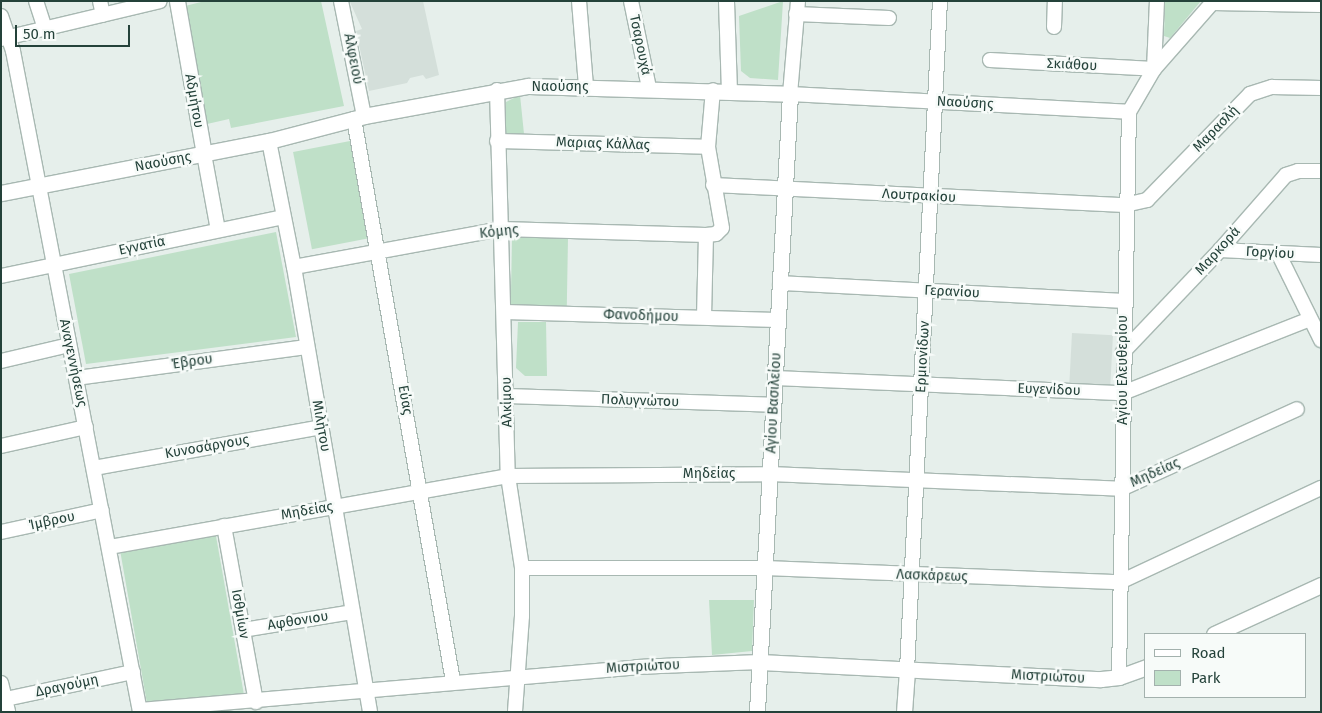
<!DOCTYPE html>
<meta charset="utf-8">
<style>
body{margin:0}
#map{position:relative;width:1322px;height:713px;overflow:hidden;background:#e6efeb;font-family:"Fira Sans",sans-serif}
div>[style]{position:absolute}
.built>*{inset:0;background:#d4dfda;transform-origin:0 0}
.green>*{inset:0;background:#bfe0c8;transform-origin:0 0}
.roads{filter:drop-shadow(1px 0 #a8b8b2) drop-shadow(-1px 0 #a8b8b2) drop-shadow(0 1px #a8b8b2) drop-shadow(0 -1px #a8b8b2)}
.street>*{height:14px;margin:-7px;padding:0 7px;transform-origin:7px;border-radius:7px;background:#fff}
.secondary>*{height:15px;margin:-7.5px;padding:0 7.5px;transform-origin:7.5px;border-radius:7.5px;background:#fff}
span{translate:-50% -50%;white-space:nowrap;text-align:center;line-height:1.15;-webkit-text-stroke:5px #f7fbf9;paint-order:stroke}
.street-label{font-size:14px;color:#24423a}
.frame{position:absolute;inset:0;border:2px solid #24423a;pointer-events:none}
.legend{position:absolute;left:1144px;top:633px;width:162px;height:65px;box-sizing:border-box;background:#f7fbf9;border:1px solid #a3b1ad;margin:0;padding:6px 9px;list-style:none;font-size:15px;color:#24423a}
.legend li{display:flex;align-items:center;gap:10px;height:25px}
.legend b{width:25px;border:1px solid #a3b1ad}
.scale{position:absolute;left:15px;top:25px;width:115px;height:22px;box-sizing:border-box;border:2px solid #24423a;border-top:0;padding-left:6px;font-size:15px;line-height:18px;white-space:nowrap;color:#24423a;-webkit-text-stroke:4px #f7fbf9;paint-order:stroke}
</style>
<div id="map">
<div class="built">
<div style="clip-path:polygon(423px 1px,439px 75px,426px 79px,423px 75px,410px 78px,407px 83px,369px 91px,356px 31px,362px 29px,350px 2px)"></div>
<div style="left:1072px;top:333px;width:41px;height:52px;rotate:3deg"></div>
</div>
<div class="green">
<div style="clip-path:polygon(205px 1px,321px 1px,344px 106px,231px 128px,229px 119px,207px 124px,185px 6px)"></div>
<div style="clip-path:polygon(783px 1px,778px 80px,750px 78px,741px 71px,739px 16px)"></div>
<div style="clip-path:polygon(1165px 1px,1201px 1px,1170px 38px,1164px 36px)"></div>
<div style="clip-path:polygon(520px 95px,524px 134px,506px 134px,506px 102px)"></div>
<div style="left:350px;top:141px;width:99px;height:58px;rotate:79deg"></div>
<div style="clip-path:polygon(276px 232px,296px 337px,86px 364px,69px 274px)"></div>
<div style="left:512px;top:237px;width:56px;height:69px;rotate:1deg"></div>
<div style="clip-path:polygon(518px 322px,546px 322px,547px 376px,525px 376px,516px 368px)"></div>
<div style="left:216px;top:536px;width:161px;height:97px;rotate:80deg"></div>
<div style="clip-path:polygon(709px 600px,754px 600px,752px 651px,712px 655px)"></div>
</div>
<div class="roads">
<div class="street">
<div style="left:36px;top:1px;width:29px;rotate:72deg"></div>
<div style="left:100px;top:1px;width:14px;rotate:78deg"></div>
<div style="left:341px;top:1px;width:117px;rotate:78.7deg"></div>
<div style="left:579px;top:1px;width:86px;rotate:85.3deg"></div>
<div style="left:631px;top:1px;width:89px;rotate:78.3deg"></div>
<div style="left:798px;top:1px;width:93px;rotate:94.9deg"></div>
<div style="left:790px;top:94px;width:339px;rotate:3deg"></div>
<div style="left:1213px;top:3px;width:108px;rotate:1.1deg"></div>
<div style="left:796px;top:14px;width:93px;rotate:2.5deg"></div>
<div style="left:1px;top:16px;width:37px;rotate:71deg"></div>
<div style="left:13px;top:51px;width:673px;rotate:79.12deg"></div>
<div style="left:1054px;top:27px;width:26px;rotate:-88deg"></div>
<div style="left:1px;top:39px;width:163px;rotate:-13.4deg"></div>
<div style="left:990px;top:60px;width:164px;rotate:3.1deg"></div>
<div style="left:1154px;top:69px;width:68px;rotate:-87.5deg"></div>
<div style="left:497px;top:90px;width:386px;rotate:88.4deg"></div>
<div style="left:508px;top:476px;width:93px;rotate:81.3deg"></div>
<div style="left:522px;top:568px;width:48px;rotate:90deg"></div>
<div style="left:522px;top:616px;width:96px;rotate:94.2deg"></div>
<div style="left:354px;top:119px;width:571px;rotate:80.01deg"></div>
<div style="left:269px;top:141px;width:128px;rotate:78.8deg"></div>
<div style="left:294px;top:267px;width:451px;rotate:80.3deg"></div>
<div style="left:497px;top:141px;width:211px;rotate:1.6deg"></div>
<div style="left:204px;top:154px;width:77px;rotate:79.6deg"></div>
<div style="left:713px;top:185px;width:412px;rotate:2.8deg"></div>
<div style="left:1125px;top:205px;width:23px;rotate:-13deg"></div>
<div style="left:1147px;top:200px;width:148px;rotate:-45.8deg"></div>
<div style="left:1250px;top:94px;width:23px;rotate:-18deg"></div>
<div style="left:1272px;top:87px;width:49px;rotate:1.2deg"></div>
<div style="left:1220px;top:250px;width:101px;rotate:2.8deg"></div>
<div style="left:1279px;top:255px;width:95px;rotate:63.7deg"></div>
<div style="left:294px;top:267px;width:210px;rotate:-10.4deg"></div>
<div style="left:501px;top:229px;width:205px;rotate:1.7deg"></div>
<div style="left:1px;top:276px;width:288px;rotate:-11.8deg"></div>
<div style="left:780px;top:283px;width:343px;rotate:3deg"></div>
<div style="left:504px;top:312px;width:274px;rotate:1.7deg"></div>
<div style="left:704px;top:317px;width:82px;rotate:-88.6deg"></div>
<div style="left:706px;top:235px;width:10px;rotate:-6deg"></div>
<div style="left:716px;top:234px;width:8px;rotate:-45deg"></div>
<div style="left:722px;top:228px;width:82px;rotate:-99.8deg"></div>
<div style="left:708px;top:147px;width:57px;rotate:-85deg"></div>
<div style="left:1123px;top:352px;width:141px;rotate:-46.4deg"></div>
<div style="left:1220px;top:250px;width:100px;rotate:-48.7deg"></div>
<div style="left:1286px;top:175px;width:13px;rotate:-18deg"></div>
<div style="left:1298px;top:171px;width:23px"></div>
<div style="left:1px;top:361px;width:70px;rotate:-13.2deg"></div>
<div style="left:77px;top:378px;width:232px;rotate:-7.7deg"></div>
<div style="left:775px;top:378px;width:348px;rotate:2.5deg"></div>
<div style="left:1123px;top:393px;width:201px;rotate:-21.6deg"></div>
<div style="left:507px;top:396px;width:266px;rotate:1.9deg"></div>
<div style="left:1px;top:446px;width:87px;rotate:-12.6deg"></div>
<div style="left:94px;top:468px;width:231px;rotate:-10.2deg"></div>
<div style="left:224px;top:526px;width:179px;rotate:79.7deg"></div>
<div style="left:1px;top:532px;width:103px;rotate:-12.3deg"></div>
<div style="left:110px;top:547px;width:404px;rotate:-10.1deg"></div>
<div style="left:508px;top:476px;width:262px;rotate:-0.4deg"></div>
<div style="left:770px;top:474px;width:351px;rotate:2.4deg"></div>
<div style="left:1121px;top:489px;width:193px;rotate:-24.4deg"></div>
<div style="left:522px;top:568px;width:243px"></div>
<div style="left:765px;top:568px;width:355px;rotate:2.3deg"></div>
<div style="left:1120px;top:582px;width:222px;rotate:-25.1deg"></div>
<div style="left:243px;top:630px;width:111px;rotate:-9.3deg"></div>
<div style="left:907px;top:670px;width:670px;rotate:-87.18deg"></div>
<div style="left:1119px;top:677px;width:565px;rotate:-88.99deg"></div>
<div style="left:1129px;top:112px;width:50px;rotate:-59.8deg"></div>
<div style="left:1154px;top:69px;width:91px;rotate:-48.6deg"></div>
<div style="left:1px;top:683px;width:30px;rotate:76deg"></div>
<div style="left:1px;top:700px;width:135px;rotate:-12deg"></div>
<div style="left:140px;top:710px;width:499px;rotate:-4.9deg"></div>
<div style="left:637px;top:667px;width:123px;rotate:-2.3deg"></div>
</div>
<div class="secondary">
<div style="left:177px;top:1px;width:155px;rotate:80deg"></div>
<div style="left:726px;top:1px;width:89px;rotate:88.1deg"></div>
<div style="left:1px;top:193px;width:273px;rotate:-11deg"></div>
<div style="left:269px;top:141px;width:98px;rotate:-14.7deg"></div>
<div style="left:364px;top:116px;width:167px;rotate:-10.4deg"></div>
<div style="left:528px;top:86px;width:262px;rotate:1.7deg"></div>
<div style="left:790px;top:94px;width:619px;rotate:93.06deg"></div>
<div style="left:1214px;top:634px;width:118px;rotate:-24.6deg"></div>
<div style="left:760px;top:662px;width:341px;rotate:2.9deg"></div>
<div style="left:1101px;top:679px;width:18px;rotate:-6deg"></div>
<div style="left:1119px;top:677px;width:29px;rotate:-20deg"></div>
<div style="left:904px;top:712px;width:42px;rotate:-85.9deg"></div>
</div>
</div>
<div class="street-label">
<span style="left:640px;top:45px;rotate:78deg">Τσαρουχά</span>
<span style="left:353px;top:59px;rotate:79deg">Αλφειού</span>
<span style="left:1072px;top:65px;rotate:3deg">Σκιάθου</span>
<span style="left:560px;top:87px">Ναούσης</span>
<span style="left:194px;top:101px;rotate:80deg">Αδμήτου</span>
<span style="left:965px;top:103px;rotate:3deg">Ναούσης</span>
<span style="left:1216px;top:129px;rotate:-46deg">Μαρασλή</span>
<span style="left:603px;top:144px;rotate:2deg">Μαριας Κάλλας</span>
<span style="left:163px;top:162px;rotate:-11deg">Ναούσης</span>
<span style="left:919px;top:196px;rotate:3deg">Λουτρακίου</span>
<span style="left:499px;top:232px;rotate:-6deg">Κόμης</span>
<span style="left:142px;top:246px;rotate:-12deg">Εγνατία</span>
<span style="left:1218px;top:251px;rotate:-48deg">Μαρκορά</span>
<span style="left:1270px;top:253px;rotate:3deg">Γοργίου</span>
<span style="left:952px;top:292px;rotate:3deg">Γερανίου</span>
<span style="left:641px;top:316px;rotate:2deg">Φανοδήμου</span>
<span style="left:923px;top:357px;rotate:-87deg">Ερμιονίδων</span>
<span style="left:192px;top:362px;rotate:-8deg">Έβρου</span>
<span style="left:73px;top:363px;rotate:78deg">Αναγεννήσεως</span>
<span style="left:1123px;top:370px;rotate:-90deg">Αγίου Ελευθερίου</span>
<span style="left:1049px;top:390px;rotate:2deg">Ευγενίδου</span>
<span style="left:405px;top:400px;rotate:80deg">Εύας</span>
<span style="left:640px;top:401px;rotate:2deg">Πολυγνώτου</span>
<span style="left:507px;top:402px;rotate:-91deg">Αλκίμου</span>
<span style="left:774px;top:403px;rotate:-87deg">Αγίου Βασιλείου</span>
<span style="left:321px;top:426px;rotate:80deg">Μιλήτου</span>
<span style="left:207px;top:447px;rotate:-10deg">Κυνοσάργους</span>
<span style="left:1155px;top:473px;rotate:-24deg">Μηδείας</span>
<span style="left:709px;top:474px">Μηδείας</span>
<span style="left:307px;top:511px;rotate:-10deg">Μηδείας</span>
<span style="left:52px;top:521px;rotate:-12deg">Ίμβρου</span>
<span style="left:932px;top:576px;rotate:2deg">Λασκάρεως</span>
<span style="left:240px;top:614px;rotate:80deg">Ισθμίων</span>
<span style="left:298px;top:621px;rotate:-9deg">Αφθονιου</span>
<span style="left:643px;top:667px;rotate:-3deg">Μιστριώτου</span>
<span style="left:1048px;top:677px;rotate:3deg">Μιστριώτου</span>
<span style="left:67px;top:686px;rotate:-12deg">Δραγούμη</span>
</div>
<div class="frame"></div>
<ul class="legend">
<li><b style="height:6px;background:#fff"></b>Road</li>
<li><b style="height:14px;background:#bfe0c8"></b>Park</li>
</ul>
<div class="scale">50 m</div>
</div>
